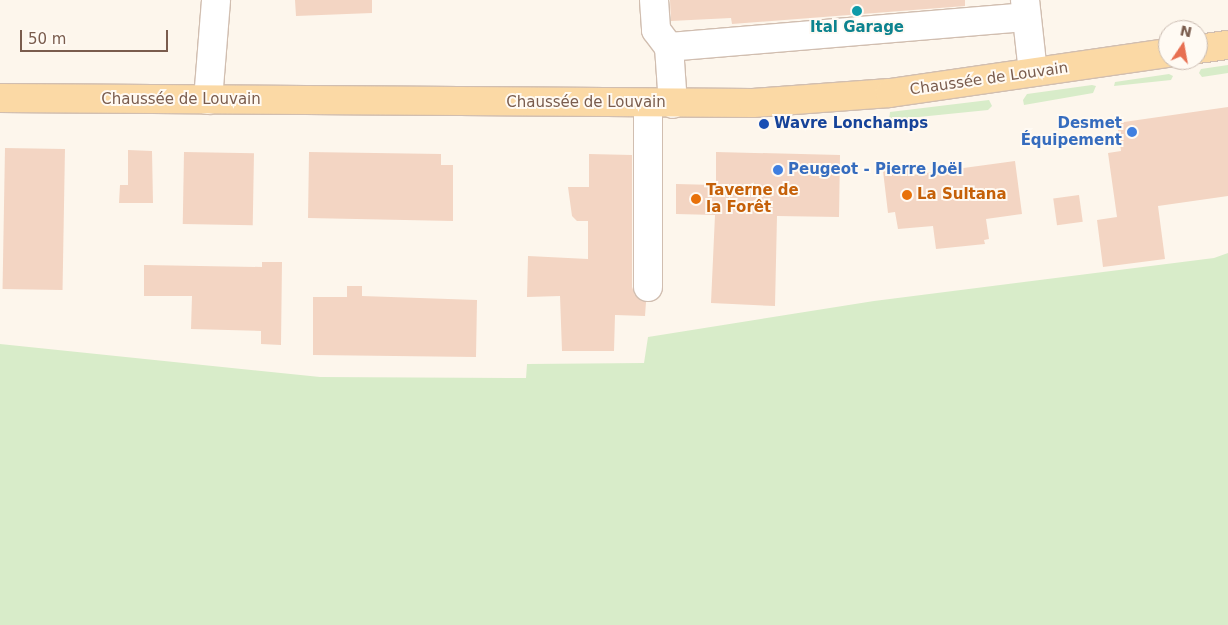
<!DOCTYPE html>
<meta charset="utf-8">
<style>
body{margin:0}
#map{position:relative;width:1228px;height:625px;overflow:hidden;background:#fdf6ec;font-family:"DejaVu Sans",sans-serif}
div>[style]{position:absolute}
.green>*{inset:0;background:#d8ecc9}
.building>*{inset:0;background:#f3d5c3;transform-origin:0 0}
.roads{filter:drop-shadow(1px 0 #d1beb0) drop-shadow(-1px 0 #d1beb0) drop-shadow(0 1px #d1beb0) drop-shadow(0 -1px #d1beb0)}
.minor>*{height:28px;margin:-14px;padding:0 14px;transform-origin:14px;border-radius:14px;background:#fff}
.major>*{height:28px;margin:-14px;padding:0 14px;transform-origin:14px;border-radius:14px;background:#fbd9a5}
.dots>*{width:14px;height:14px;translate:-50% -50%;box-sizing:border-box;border:2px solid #fffaf3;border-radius:50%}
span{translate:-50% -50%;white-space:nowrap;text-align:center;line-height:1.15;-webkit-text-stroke:4px #fffaf3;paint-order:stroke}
.culture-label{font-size:15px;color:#0d838f;font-weight:700}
.street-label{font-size:15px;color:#7a5c4d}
.shop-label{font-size:15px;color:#366cbe;font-weight:700}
.right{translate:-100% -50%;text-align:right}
.left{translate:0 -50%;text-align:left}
.transit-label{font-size:15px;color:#164399;font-weight:700}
.food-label{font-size:15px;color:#c56008;font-weight:700}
.north{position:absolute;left:1158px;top:20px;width:50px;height:50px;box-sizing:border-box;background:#fffaf3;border:1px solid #cabbb1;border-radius:50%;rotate:12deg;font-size:14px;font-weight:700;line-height:20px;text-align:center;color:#7a5c4d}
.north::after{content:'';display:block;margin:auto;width:18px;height:22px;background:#e76f51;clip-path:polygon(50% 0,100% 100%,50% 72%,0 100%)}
.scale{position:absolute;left:20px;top:30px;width:148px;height:22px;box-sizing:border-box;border:2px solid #7a5c4d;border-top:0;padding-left:6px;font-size:15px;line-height:18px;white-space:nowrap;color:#7a5c4d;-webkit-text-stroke:4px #fffaf3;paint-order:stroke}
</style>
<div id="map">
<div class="green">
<div style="clip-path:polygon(1228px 65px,1228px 73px,1202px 77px,1199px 73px,1201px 69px)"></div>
<div style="clip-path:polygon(1169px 74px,1173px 76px,1171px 80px,1114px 86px,1115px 82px)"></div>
<div style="clip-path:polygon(1092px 85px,1096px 86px,1093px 93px,1024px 105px,1023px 100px,1027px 94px)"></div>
<div style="clip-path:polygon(989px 100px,992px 106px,988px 110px,889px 120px,890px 112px)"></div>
<div style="clip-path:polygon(1228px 253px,1228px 625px,0 625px,0 344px,320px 377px,526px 378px,527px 364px,644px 363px,648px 337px,874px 301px,1214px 258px)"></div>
</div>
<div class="building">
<div style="clip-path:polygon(295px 0,372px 0,372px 13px,296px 16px)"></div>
<div style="clip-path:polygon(670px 0,965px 0,965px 6px,732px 24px,731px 18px,671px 21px)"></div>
<div style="clip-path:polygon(1228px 107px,1228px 196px,1158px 206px,1165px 259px,1103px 267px,1097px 220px,1117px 217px,1108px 153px,1121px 151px,1117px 123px)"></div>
<div style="left:5px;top:148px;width:60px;height:141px;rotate:1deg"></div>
<div style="clip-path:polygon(128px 150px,152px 151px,153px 203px,119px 203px,120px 185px,128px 185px)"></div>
<div style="left:184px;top:152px;width:70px;height:72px;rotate:1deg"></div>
<div style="clip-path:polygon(309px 152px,441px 154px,441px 165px,453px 165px,453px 221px,308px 218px)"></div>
<div style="clip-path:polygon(716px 152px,840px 155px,839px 217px,777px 216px,775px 306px,711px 303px,715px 215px,676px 214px,676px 184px,716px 185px)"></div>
<div style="clip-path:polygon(589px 154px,632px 155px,632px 287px,635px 295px,646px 302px,645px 316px,615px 315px,614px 351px,562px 351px,560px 296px,527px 297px,528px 256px,588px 259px,588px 221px,577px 221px,572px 216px,568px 187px,589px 187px)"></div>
<div style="clip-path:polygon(1015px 161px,1022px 214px,986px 219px,989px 239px,984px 240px,985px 244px,936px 249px,933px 226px,898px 229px,895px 212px,888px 213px,883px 171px,911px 168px,912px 175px)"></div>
<div style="left:1079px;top:195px;width:27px;height:26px;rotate:82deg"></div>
<div style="clip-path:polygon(262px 262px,282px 262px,281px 345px,261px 344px,261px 331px,191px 329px,192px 296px,144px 296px,144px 265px,262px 267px)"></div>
<div style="clip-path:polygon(347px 286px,362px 286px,362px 296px,477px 300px,476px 357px,313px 355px,313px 297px,347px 297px)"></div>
</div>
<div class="roads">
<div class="minor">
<div style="left:654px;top:0;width:30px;rotate:86deg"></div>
<div style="left:656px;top:30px;width:21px;rotate:53deg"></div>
<div style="left:669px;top:47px;width:57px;rotate:86deg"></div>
<div style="left:1025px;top:0;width:72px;rotate:83.7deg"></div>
<div style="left:669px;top:47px;width:358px;rotate:-4.8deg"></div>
<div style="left:208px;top:100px;width:100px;rotate:-85.4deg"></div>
<div style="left:648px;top:104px;width:183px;rotate:90deg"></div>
</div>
<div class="major">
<div style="left:1198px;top:49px;width:30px;rotate:-8deg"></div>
<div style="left:0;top:98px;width:753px;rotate:0.38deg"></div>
<div style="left:753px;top:103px;width:137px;rotate:-4.2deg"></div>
<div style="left:890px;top:93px;width:281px;rotate:-8.2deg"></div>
</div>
</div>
<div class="dots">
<div style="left:857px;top:11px;background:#0f9aa8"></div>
<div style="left:764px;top:124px;background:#1a4fb4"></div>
<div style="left:1132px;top:132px;background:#3f7fe0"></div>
<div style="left:778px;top:170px;background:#3f7fe0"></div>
<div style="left:907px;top:195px;background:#e8710a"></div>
<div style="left:696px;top:199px;background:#e8710a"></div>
</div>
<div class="culture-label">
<span style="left:857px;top:28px">Ital Garage</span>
</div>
<div class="street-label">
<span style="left:989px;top:79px;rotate:-8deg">Chaussée de Louvain</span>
<span style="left:181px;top:100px">Chaussée de Louvain</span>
<span style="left:586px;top:103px">Chaussée de Louvain</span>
</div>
<div class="shop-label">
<span class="right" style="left:1122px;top:132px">Desmet<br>Équipement</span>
<span class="left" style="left:788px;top:170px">Peugeot - Pierre Joël</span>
</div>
<div class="transit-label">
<span class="left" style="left:774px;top:124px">Wavre Lonchamps</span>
</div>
<div class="food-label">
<span class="left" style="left:706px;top:199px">Taverne de<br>la Forêt</span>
<span class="left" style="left:917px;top:195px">La Sultana</span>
</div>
<div class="north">N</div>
<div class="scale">50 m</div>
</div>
